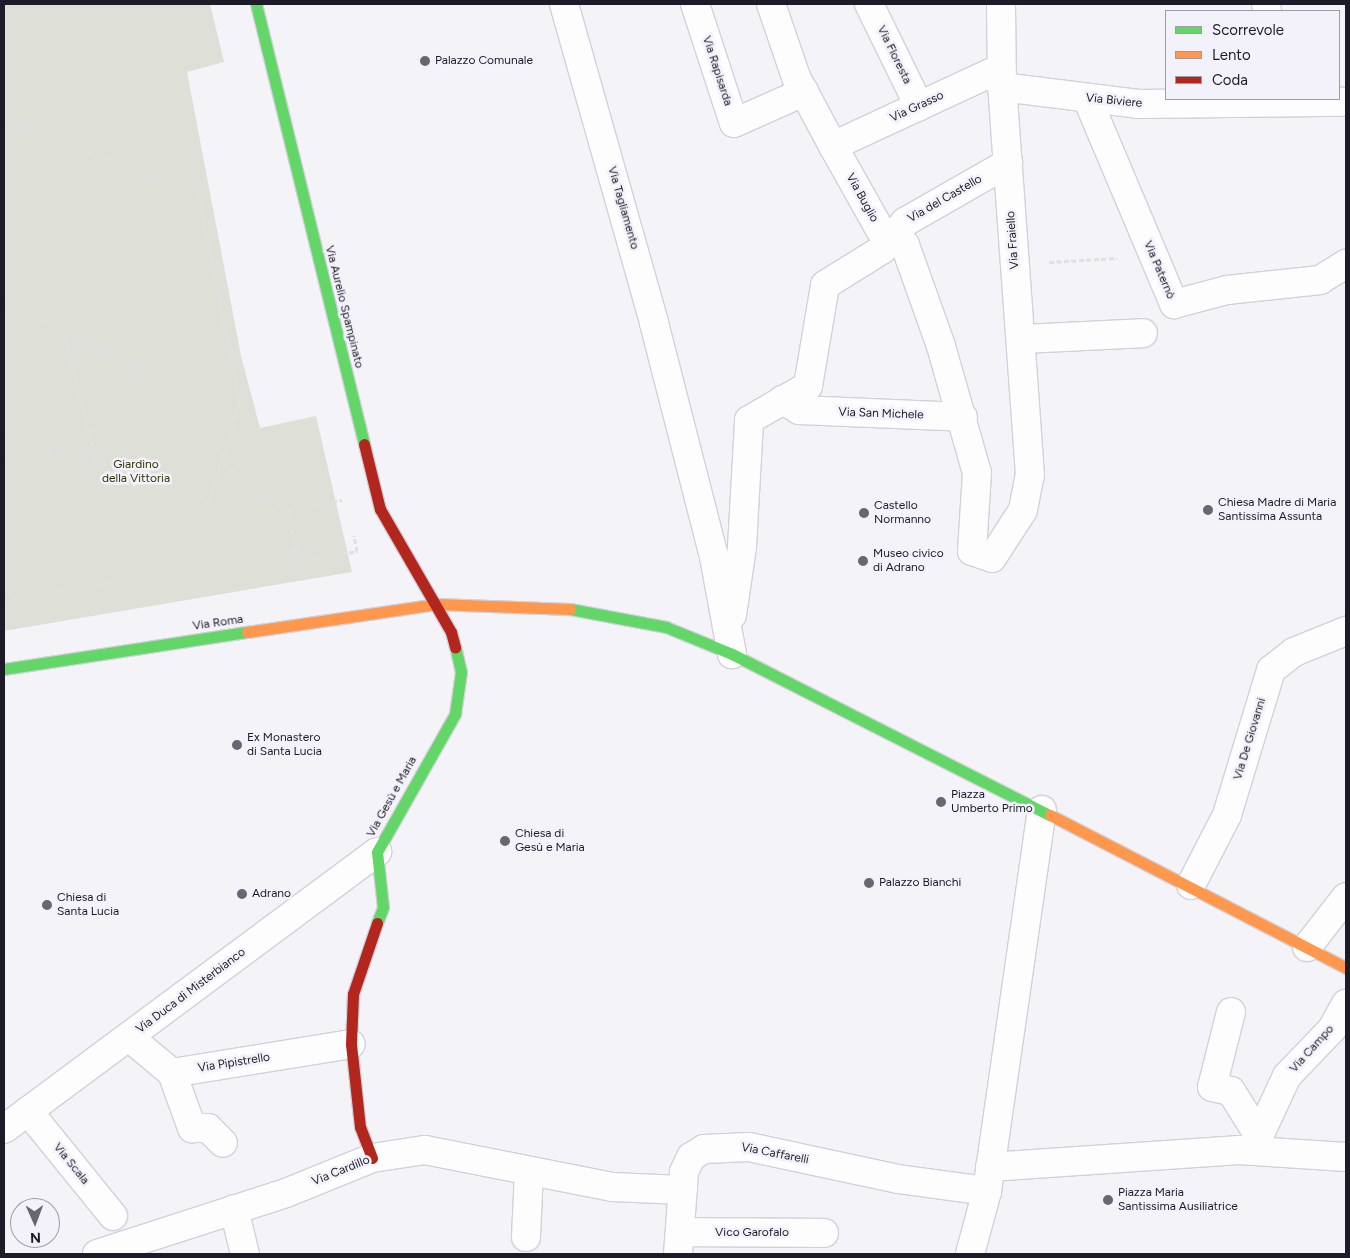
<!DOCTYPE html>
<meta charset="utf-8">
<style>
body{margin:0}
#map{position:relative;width:1350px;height:1258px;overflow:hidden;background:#f4f4f8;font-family:Figtree,sans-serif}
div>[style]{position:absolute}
.green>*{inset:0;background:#dedfd6}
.path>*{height:3px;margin-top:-1.5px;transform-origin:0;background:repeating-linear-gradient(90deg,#e0e0e1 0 5px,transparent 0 7.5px)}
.roads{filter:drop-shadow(1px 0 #d2d1db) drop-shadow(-1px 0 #d2d1db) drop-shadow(0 1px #d2d1db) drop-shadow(0 -1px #d2d1db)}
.street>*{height:28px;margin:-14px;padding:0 14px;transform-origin:14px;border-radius:14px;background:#fdfdfe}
.fast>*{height:11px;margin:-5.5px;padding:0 5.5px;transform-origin:5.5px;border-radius:5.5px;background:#63d668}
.slow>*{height:11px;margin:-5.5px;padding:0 5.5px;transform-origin:5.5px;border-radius:5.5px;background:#ff974d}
.jam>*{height:11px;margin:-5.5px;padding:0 5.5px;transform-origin:5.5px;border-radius:5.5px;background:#b3261e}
.dots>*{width:14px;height:14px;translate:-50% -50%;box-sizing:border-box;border:2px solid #f3f2fa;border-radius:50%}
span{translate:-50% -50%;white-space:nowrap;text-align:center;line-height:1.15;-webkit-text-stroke:5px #f3f2fa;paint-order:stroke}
.street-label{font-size:12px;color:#1d1b27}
.poi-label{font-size:12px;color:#1d1b27}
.left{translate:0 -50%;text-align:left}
.park-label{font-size:12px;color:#343400}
.frame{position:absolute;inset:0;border:5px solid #1d1b27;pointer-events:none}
.legend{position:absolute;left:1165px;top:10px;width:175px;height:90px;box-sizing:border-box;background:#f3f2fa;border:1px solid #9d9ca6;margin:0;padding:6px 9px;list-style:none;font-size:15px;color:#1d1b27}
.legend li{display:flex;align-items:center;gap:10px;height:25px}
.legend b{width:25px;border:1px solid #9d9ca6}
.north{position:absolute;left:10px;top:1198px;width:50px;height:50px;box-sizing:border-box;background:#f3f2fa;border:1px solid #9d9ca6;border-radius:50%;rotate:178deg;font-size:14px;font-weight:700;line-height:20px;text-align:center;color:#1d1b27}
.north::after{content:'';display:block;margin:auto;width:18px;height:22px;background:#686770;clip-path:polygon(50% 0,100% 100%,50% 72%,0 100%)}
</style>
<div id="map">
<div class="green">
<div style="clip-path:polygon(4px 4px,210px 4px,224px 62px,187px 72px,241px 356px,260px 428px,316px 416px,352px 572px,4px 631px)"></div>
</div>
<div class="path">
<div style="left:4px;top:120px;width:207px;rotate:20.4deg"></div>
<div style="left:198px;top:192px;width:214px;rotate:78.7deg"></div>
<div style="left:240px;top:402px;width:105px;rotate:107.2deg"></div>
<div style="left:209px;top:502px;width:216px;rotate:-161.4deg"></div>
<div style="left:1049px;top:262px;width:68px;rotate:-3.4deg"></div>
<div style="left:4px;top:302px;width:260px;rotate:26.5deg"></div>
<div style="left:63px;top:332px;width:135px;rotate:75.5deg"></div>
<div style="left:4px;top:459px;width:52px;rotate:-8.9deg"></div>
<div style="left:288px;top:511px;width:55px;rotate:-11.5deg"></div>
<div style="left:296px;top:549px;width:19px;rotate:35deg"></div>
<div style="left:312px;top:560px;width:46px;rotate:-11.3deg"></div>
<div style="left:357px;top:551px;width:16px;rotate:-101deg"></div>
<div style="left:4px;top:601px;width:297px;rotate:-10.1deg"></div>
<div style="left:296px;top:549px;width:39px;rotate:-102deg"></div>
<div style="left:288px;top:511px;width:82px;rotate:-144deg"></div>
</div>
<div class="roads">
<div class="street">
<div style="left:564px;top:4px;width:331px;rotate:74.2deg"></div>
<div style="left:654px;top:323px;width:242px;rotate:75.6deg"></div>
<div style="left:714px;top:557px;width:99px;rotate:79.5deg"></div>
<div style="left:695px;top:4px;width:125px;rotate:71.9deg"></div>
<div style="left:734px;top:123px;width:77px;rotate:-23.9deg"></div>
<div style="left:771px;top:4px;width:77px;rotate:71.1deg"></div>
<div style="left:796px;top:77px;width:78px;rotate:61.8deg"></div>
<div style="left:833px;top:146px;width:102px;rotate:60.7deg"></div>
<div style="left:883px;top:235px;width:24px;rotate:24deg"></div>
<div style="left:905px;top:245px;width:107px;rotate:70.4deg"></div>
<div style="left:941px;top:346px;width:132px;rotate:74.2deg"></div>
<div style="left:977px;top:473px;width:78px;rotate:93.7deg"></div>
<div style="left:972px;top:551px;width:21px;rotate:19deg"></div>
<div style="left:992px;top:558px;width:57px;rotate:-57.1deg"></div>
<div style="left:1023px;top:510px;width:36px;rotate:-79deg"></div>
<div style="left:1030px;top:475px;width:389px;rotate:-94.1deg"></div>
<div style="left:1002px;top:87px;width:83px;rotate:-90.7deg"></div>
<div style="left:869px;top:4px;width:114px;rotate:63.9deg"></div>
<div style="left:1266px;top:4px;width:7px;rotate:82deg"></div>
<div style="left:1002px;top:87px;width:137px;rotate:7.1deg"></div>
<div style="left:1138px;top:104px;width:208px;rotate:-0.6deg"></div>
<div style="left:1087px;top:98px;width:224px;rotate:67.1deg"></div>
<div style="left:1174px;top:304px;width:55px;rotate:-14.8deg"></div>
<div style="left:1227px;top:290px;width:94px;rotate:-6.1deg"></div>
<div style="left:1320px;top:280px;width:31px;rotate:-32deg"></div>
<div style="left:833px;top:146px;width:185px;rotate:-24.9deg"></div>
<div style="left:1022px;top:339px;width:121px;rotate:-2.8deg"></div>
<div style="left:782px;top:400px;width:20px;rotate:30deg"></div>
<div style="left:799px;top:410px;width:164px;rotate:2.4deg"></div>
<div style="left:732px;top:615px;width:69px;rotate:-81.6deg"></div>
<div style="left:742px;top:547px;width:127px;rotate:-86.8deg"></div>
<div style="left:749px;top:420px;width:68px;rotate:-30deg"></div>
<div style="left:808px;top:386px;width:102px;rotate:-80.4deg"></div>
<div style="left:825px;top:285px;width:68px;rotate:-31.8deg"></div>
<div style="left:883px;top:249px;width:35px;rotate:-51deg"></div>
<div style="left:905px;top:222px;width:119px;rotate:-29.8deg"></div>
<div style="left:1191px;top:885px;width:79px;rotate:-62.8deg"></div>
<div style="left:1227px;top:815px;width:152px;rotate:-73.1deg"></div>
<div style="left:1271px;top:670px;width:29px;rotate:-38deg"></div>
<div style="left:1294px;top:652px;width:56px;rotate:-22deg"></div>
<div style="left:1307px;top:947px;width:63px;rotate:-52deg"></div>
<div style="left:1231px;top:1012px;width:77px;rotate:104.2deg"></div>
<div style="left:1212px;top:1087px;width:19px;rotate:12deg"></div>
<div style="left:1231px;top:1091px;width:53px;rotate:58.1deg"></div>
<div style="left:129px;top:1037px;width:56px;rotate:39.9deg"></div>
<div style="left:172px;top:1073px;width:181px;rotate:-9.2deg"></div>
<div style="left:172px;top:1073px;width:59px;rotate:70deg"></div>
<div style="left:192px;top:1128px;width:16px"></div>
<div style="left:208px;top:1128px;width:21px;rotate:45deg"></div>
<div style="left:28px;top:1111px;width:135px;rotate:51deg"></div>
<div style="left:4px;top:1129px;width:465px;rotate:-36.6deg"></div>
<div style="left:1259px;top:1151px;width:15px;rotate:-90deg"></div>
<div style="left:1259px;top:1136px;width:66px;rotate:-65deg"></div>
<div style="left:1287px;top:1076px;width:65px;rotate:-46.2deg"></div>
<div style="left:1332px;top:1029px;width:29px;rotate:-61deg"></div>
<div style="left:990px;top:1167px;width:250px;rotate:-3.9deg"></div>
<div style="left:1239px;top:1150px;width:107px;rotate:3.7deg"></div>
<div style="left:234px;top:1209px;width:46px;rotate:76.3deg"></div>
<div style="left:680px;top:1232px;width:144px;rotate:0.4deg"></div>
<div style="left:526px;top:1237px;width:65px;rotate:-87.4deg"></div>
<div style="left:97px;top:1254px;width:199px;rotate:-17.9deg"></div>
<div style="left:286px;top:1193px;width:93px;rotate:-22.1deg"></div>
<div style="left:372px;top:1158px;width:54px;rotate:-8.6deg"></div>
<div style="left:425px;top:1150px;width:191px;rotate:11.2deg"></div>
<div style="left:612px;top:1187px;width:71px;rotate:2.4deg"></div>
<div style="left:678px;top:1254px;width:82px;rotate:-85.8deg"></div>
<div style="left:684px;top:1172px;width:17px;rotate:-65deg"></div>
<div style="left:691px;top:1157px;width:15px;rotate:-32deg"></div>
<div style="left:704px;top:1149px;width:45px;rotate:-2.5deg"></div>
<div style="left:749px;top:1147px;width:152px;rotate:12.1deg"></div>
<div style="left:898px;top:1179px;width:90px;rotate:7.7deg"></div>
<div style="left:970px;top:1254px;width:65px;rotate:-74.9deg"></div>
<div style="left:987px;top:1191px;width:385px;rotate:-81.8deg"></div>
</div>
<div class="fast">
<div style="left:256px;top:4px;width:453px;rotate:76.2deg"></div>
<div style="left:570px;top:609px;width:98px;rotate:10.6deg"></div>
<div style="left:666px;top:627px;width:71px;rotate:22.2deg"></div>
<div style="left:732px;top:654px;width:356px;rotate:26.9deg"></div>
<div style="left:4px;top:669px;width:246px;rotate:-8.7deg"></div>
<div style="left:377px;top:923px;width:17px;rotate:-69deg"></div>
<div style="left:383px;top:907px;width:55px;rotate:-96.2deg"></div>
<div style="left:377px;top:852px;width:159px;rotate:-60.5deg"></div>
<div style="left:455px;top:714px;width:42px;rotate:-81.9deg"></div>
<div style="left:461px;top:672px;width:26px;rotate:-103deg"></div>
</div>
<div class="slow">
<div style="left:247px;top:632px;width:191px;rotate:-8.4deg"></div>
<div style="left:436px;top:604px;width:134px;rotate:2.1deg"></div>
<div style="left:1050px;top:815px;width:333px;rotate:27.3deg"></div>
</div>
<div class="jam">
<div style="left:364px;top:444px;width:67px;rotate:76.2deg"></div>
<div style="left:380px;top:509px;width:142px;rotate:60deg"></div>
<div style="left:451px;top:632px;width:16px;rotate:75deg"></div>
<div style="left:372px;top:1158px;width:33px;rotate:-111deg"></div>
<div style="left:360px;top:1127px;width:83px;rotate:-96.2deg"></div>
<div style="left:351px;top:1044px;width:50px;rotate:-87.7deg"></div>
<div style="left:353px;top:994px;width:75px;rotate:-71.3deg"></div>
</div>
</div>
<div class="dots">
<div style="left:425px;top:61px;background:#686770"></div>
<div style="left:1208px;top:510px;background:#686770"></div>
<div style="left:864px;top:513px;background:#686770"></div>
<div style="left:863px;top:561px;background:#686770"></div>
<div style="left:237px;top:745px;background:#686770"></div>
<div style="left:941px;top:802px;background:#686770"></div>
<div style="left:505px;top:841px;background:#686770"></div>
<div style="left:869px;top:883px;background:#686770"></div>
<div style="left:242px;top:894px;background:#686770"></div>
<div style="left:47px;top:905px;background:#686770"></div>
<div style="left:1108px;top:1200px;background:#686770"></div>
</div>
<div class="street-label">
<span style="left:894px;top:55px;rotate:64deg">Via Floresta</span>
<span style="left:717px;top:71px;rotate:72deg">Via Rapisarda</span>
<span style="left:1114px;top:101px;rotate:6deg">Via Biviere</span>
<span style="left:917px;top:107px;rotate:-25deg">Via Grasso</span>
<span style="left:862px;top:198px;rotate:61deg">Via Buglio</span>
<span style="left:945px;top:199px;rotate:-30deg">Via del Castello</span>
<span style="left:623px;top:208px;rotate:74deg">Via Tagliamento</span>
<span style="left:1013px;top:240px;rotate:-94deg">Via Fraiello</span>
<span style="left:1159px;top:270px;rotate:67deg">Via Paternò</span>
<span style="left:344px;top:307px;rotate:76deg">Via Aurelio Spampinato</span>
<span style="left:881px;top:414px;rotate:2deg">Via San Michele</span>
<span style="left:218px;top:623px;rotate:-8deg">Via Roma</span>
<span style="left:1250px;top:739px;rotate:-73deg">Via De Giovanni</span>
<span style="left:392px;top:797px;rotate:-61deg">Via Gesù e Maria</span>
<span style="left:191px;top:991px;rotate:-37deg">Via Duca di Misterbianco</span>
<span style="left:1312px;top:1049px;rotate:-48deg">Via Campo</span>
<span style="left:234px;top:1063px;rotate:-9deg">Via Pipistrello</span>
<span style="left:775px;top:1154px;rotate:11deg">Via Caffarelli</span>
<span style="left:71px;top:1164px;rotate:51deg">Via Scala</span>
<span style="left:341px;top:1171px;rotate:-22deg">Via Cardillo</span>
<span style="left:752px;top:1233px">Vico Garofalo</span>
</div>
<div class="poi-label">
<span class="left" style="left:435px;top:61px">Palazzo Comunale</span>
<span class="left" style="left:1218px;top:510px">Chiesa Madre di Maria<br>Santissima Assunta</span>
<span class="left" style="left:874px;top:513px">Castello<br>Normanno</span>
<span class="left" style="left:873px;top:561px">Museo civico<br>di Adrano</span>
<span class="left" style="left:247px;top:745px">Ex Monastero<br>di Santa Lucia</span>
<span class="left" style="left:951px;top:802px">Piazza<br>Umberto Primo</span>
<span class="left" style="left:515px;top:841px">Chiesa di<br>Gesù e Maria</span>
<span class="left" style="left:879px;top:883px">Palazzo Bianchi</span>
<span class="left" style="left:252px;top:894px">Adrano</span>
<span class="left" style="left:57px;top:905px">Chiesa di<br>Santa Lucia</span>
<span class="left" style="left:1118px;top:1200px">Piazza Maria<br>Santissima Ausiliatrice</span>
</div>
<div class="park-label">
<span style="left:136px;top:472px">Giardino<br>della Vittoria</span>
</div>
<div class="frame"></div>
<ul class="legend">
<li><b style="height:6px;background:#63d668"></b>Scorrevole</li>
<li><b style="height:6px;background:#ff974d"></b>Lento</li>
<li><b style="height:6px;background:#b3261e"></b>Coda</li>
</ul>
<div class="north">N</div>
</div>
